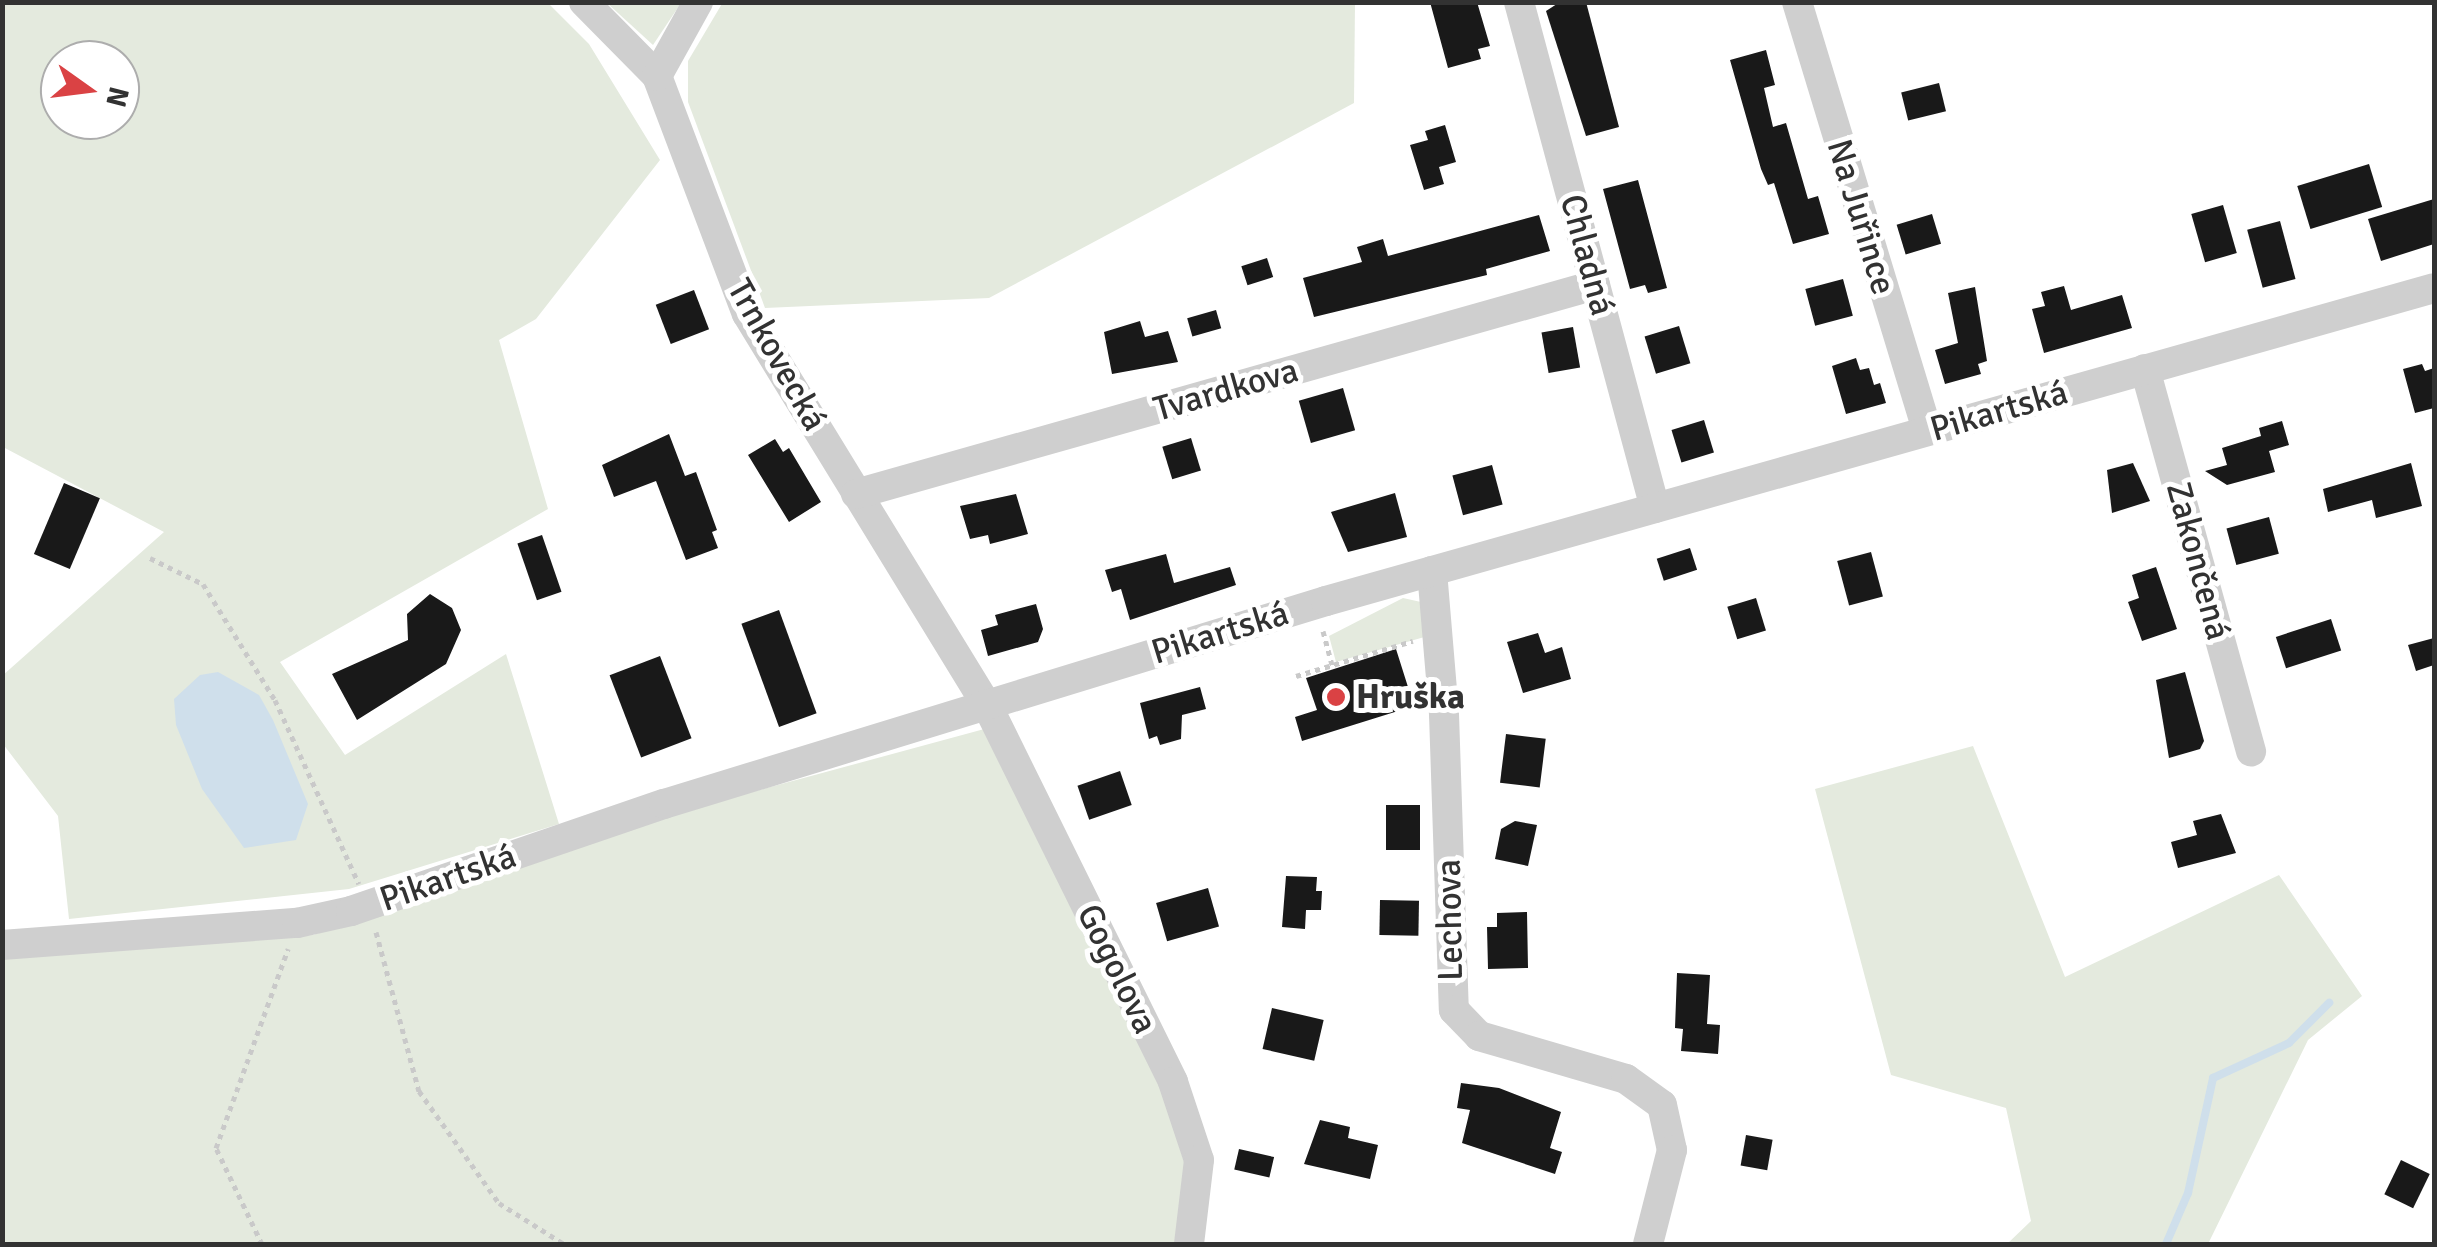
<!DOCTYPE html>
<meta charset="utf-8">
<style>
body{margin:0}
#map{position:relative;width:2437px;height:1247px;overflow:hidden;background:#fff;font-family:Signika,sans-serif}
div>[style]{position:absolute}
.green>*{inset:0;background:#e4eade}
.water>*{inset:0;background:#cfdfeb}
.stream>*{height:8px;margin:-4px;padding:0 4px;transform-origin:4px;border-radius:4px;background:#cfdfeb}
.building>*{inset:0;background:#191919;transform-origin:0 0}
.path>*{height:5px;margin-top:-2.5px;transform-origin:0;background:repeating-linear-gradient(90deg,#c9c9c9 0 5px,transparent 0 10px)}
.street>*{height:30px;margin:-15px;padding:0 15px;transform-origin:15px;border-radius:15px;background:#cfcfcf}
.dots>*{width:28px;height:28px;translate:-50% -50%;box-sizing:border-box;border:5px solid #fff;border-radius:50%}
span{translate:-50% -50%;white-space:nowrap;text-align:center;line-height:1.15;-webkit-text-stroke:10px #fff;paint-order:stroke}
.street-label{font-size:35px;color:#323232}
.poi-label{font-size:35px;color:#323232;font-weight:700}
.left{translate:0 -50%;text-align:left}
.frame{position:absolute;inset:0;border:5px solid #323232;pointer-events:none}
.north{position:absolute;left:40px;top:40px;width:100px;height:100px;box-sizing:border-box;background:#fff;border:2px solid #adadad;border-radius:50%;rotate:104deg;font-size:28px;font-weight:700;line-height:40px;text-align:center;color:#323232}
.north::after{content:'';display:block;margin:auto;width:35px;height:45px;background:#da4244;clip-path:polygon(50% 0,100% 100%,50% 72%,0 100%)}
</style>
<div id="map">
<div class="green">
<div style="clip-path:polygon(723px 2px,1355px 3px,1354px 103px,989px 298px,765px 308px,688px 102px,688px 61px)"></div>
<div style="clip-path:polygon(evenodd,3px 3px,548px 3px,589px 44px,660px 160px,536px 319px,499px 340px,548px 509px,280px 662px,345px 755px,506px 654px,559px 824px,349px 889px,69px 919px,58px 816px,3px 744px,2px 676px,164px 532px,3px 447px,3px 3px,60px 60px,120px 60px,120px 120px,60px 120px,60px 60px)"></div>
<div style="clip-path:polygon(607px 3px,681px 3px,653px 45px)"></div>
<div style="clip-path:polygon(1403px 598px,1421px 602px,1428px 636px,1336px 662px,1329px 636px)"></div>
<div style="clip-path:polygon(988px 728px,1173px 1105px,1189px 1156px,1179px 1244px,3px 1244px,3px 954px,313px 935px,627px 826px)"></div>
<div style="clip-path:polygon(1973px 746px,2065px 977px,2279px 875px,2362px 996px,2308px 1040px,2208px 1244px,2007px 1244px,2031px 1221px,2006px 1108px,1891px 1075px,1815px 789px)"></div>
</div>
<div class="water">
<div style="clip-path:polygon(218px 672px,259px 695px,273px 720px,308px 804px,296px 840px,244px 848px,202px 789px,176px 725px,174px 699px,200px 675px)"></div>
</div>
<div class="stream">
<div style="left:2166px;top:1244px;width:56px;rotate:-66.7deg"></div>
<div style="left:2188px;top:1193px;width:118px;rotate:-77.7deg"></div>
<div style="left:2213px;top:1078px;width:84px;rotate:-24.7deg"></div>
<div style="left:2289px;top:1043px;width:57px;rotate:-45deg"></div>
</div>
<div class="building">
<div style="clip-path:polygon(1430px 2px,1477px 2px,1490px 46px,1478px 49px,1481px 59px,1448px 68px)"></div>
<div style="clip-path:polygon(1560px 2px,1586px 2px,1619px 127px,1586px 136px,1546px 11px)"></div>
<div style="clip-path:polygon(1766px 50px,1775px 85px,1764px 88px,1773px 127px,1786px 123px,1808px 199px,1818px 196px,1829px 234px,1793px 244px,1774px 183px,1768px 185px,1761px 169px,1730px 60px)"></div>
<div style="left:1939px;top:83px;width:29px;height:39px;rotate:76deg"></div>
<div style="clip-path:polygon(1445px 125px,1456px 162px,1439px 167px,1444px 184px,1424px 190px,1410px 145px,1428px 140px,1425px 131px)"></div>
<div style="left:2369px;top:164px;width:45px;height:75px;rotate:73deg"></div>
<div style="clip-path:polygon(1638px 180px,1667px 288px,1648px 293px,1645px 285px,1630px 289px,1603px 189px)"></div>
<div style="clip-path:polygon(2434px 199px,2434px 244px,2381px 261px,2368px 219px)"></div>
<div style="left:2223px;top:205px;width:50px;height:33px;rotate:74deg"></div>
<div style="left:1932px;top:214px;width:31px;height:37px;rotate:73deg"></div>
<div style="clip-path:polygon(1539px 215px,1550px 251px,1486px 269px,1487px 275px,1314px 317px,1303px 278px,1362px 262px,1357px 247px,1383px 239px,1388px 256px)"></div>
<div style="left:2280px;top:221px;width:60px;height:34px;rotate:75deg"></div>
<div style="left:1267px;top:258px;width:20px;height:27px;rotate:72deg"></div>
<div style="left:1843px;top:279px;width:38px;height:39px;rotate:75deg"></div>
<div style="clip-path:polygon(2064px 286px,2071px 310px,2122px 295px,2132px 328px,2044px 353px,2032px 309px,2045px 306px,2041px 292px)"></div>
<div style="clip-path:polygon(1975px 287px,1987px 361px,1978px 364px,1981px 374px,1945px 384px,1935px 350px,1958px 343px,1948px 293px)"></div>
<div style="left:694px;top:290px;width:42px;height:41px;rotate:69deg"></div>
<div style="left:1216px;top:310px;width:19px;height:30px;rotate:74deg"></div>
<div style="clip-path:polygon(1140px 321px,1145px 337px,1168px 331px,1178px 362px,1112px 374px,1104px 332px)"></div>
<div style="left:1679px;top:326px;width:39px;height:36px;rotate:73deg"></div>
<div style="left:1573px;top:327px;width:41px;height:32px;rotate:80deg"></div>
<div style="clip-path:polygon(1856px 358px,1860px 370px,1869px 368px,1874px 385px,1880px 383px,1886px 403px,1846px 414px,1832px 366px)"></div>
<div style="clip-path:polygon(2422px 364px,2425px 371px,2434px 368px,2434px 408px,2415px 413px,2403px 369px)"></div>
<div style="left:1343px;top:388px;width:44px;height:46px;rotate:74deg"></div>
<div style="left:1704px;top:420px;width:34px;height:34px;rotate:73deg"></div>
<div style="clip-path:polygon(2282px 421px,2289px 445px,2269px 451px,2275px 472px,2227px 485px,2205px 471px,2227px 465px,2222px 448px,2261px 436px,2259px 428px)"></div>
<div style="clip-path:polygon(669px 434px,685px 476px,696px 472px,717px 530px,712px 532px,718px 548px,686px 560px,656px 481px,614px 497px,602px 465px)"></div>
<div style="left:1191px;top:438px;width:34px;height:30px;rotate:73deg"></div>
<div style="clip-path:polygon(775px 439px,783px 452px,789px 448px,821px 502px,789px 522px,748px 455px)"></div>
<div style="clip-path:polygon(2133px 463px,2150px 501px,2112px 513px,2107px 470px)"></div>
<div style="clip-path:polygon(2411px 463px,2422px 506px,2376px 518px,2372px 500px,2328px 512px,2323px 489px)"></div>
<div style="left:1492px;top:465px;width:41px;height:41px;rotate:75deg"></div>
<div style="left:64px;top:483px;width:39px;height:77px;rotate:23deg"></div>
<div style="clip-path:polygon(1395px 493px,1407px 537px,1348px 552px,1331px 512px)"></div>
<div style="clip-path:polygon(1016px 494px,1028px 534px,990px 544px,988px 535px,970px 539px,960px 506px)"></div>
<div style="left:2269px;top:517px;width:38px;height:44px;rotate:75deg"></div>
<div style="left:542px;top:535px;width:60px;height:26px;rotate:71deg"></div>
<div style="left:1690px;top:548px;width:23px;height:35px;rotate:72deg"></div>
<div style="left:1871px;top:552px;width:46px;height:35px;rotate:75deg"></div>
<div style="clip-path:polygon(1166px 554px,1174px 583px,1230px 567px,1236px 585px,1130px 620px,1121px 589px,1112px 592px,1105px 570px)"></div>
<div style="clip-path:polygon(2156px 567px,2177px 629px,2142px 641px,2128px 602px,2139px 598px,2132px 575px)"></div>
<div style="clip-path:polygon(430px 594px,452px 608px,461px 630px,446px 664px,357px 720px,332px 674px,408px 640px,407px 614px)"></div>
<div style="left:1756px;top:598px;width:34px;height:30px;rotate:73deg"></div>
<div style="clip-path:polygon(1036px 604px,1043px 629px,1038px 642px,988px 656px,981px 630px,998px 625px,995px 615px)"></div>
<div style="left:779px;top:610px;width:110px;height:40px;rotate:70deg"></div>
<div style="left:2331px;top:619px;width:33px;height:58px;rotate:72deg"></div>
<div style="clip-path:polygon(1538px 633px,1545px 653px,1562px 647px,1571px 679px,1523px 693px,1507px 642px)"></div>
<div style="clip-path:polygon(2434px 638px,2434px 665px,2416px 671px,2408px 645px)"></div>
<div style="clip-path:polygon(1396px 649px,1414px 706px,1302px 741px,1295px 717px,1317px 710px,1306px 678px)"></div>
<div style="left:660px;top:656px;width:88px;height:54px;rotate:69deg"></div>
<div style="clip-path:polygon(2185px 672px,2204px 741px,2200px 749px,2169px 758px,2156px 680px)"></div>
<div style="clip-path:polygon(1200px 687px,1206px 709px,1182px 715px,1181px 739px,1160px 745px,1157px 736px,1149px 739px,1140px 703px)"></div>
<div style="left:1506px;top:734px;width:40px;height:49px;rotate:7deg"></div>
<div style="left:1120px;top:771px;width:36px;height:45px;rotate:71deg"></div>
<div style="left:1386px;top:805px;width:34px;height:45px"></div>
<div style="clip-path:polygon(2221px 814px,2236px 853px,2178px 868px,2171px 842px,2197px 835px,2193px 821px)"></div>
<div style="clip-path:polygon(1515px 821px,1537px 825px,1528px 866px,1495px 859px,1501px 829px)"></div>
<div style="clip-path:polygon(1286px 876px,1317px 877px,1316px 891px,1322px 891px,1321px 910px,1306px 910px,1305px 929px,1282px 927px)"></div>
<div style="left:1208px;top:888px;width:40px;height:54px;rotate:74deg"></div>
<div style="left:1380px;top:900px;width:39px;height:35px;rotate:1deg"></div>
<div style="clip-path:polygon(1527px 912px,1528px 968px,1488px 969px,1487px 927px,1497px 927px,1497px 913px)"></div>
<div style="clip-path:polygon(1677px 973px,1710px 975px,1707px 1024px,1720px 1025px,1718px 1054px,1681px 1051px,1683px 1029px,1675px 1028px)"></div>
<div style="left:1272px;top:1008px;width:53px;height:42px;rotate:13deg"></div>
<div style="clip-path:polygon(1461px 1083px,1499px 1088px,1561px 1112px,1550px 1148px,1562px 1152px,1555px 1174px,1462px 1143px,1470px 1110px,1457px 1108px)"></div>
<div style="clip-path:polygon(1320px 1120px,1350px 1127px,1348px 1138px,1378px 1145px,1370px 1179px,1304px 1164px)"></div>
<div style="left:1746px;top:1135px;width:27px;height:31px;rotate:10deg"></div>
<div style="left:1239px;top:1149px;width:36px;height:21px;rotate:13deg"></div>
<div style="left:2401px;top:1160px;width:32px;height:38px;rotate:26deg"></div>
</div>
<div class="path">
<div style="left:150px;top:558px;width:59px;rotate:26.1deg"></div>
<div style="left:203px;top:584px;width:137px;rotate:58.2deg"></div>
<div style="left:275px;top:700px;width:202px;rotate:65.5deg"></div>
<div style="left:1323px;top:631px;width:35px;rotate:75deg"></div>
<div style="left:1296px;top:676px;width:122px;rotate:-16.7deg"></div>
<div style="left:376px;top:932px;width:165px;rotate:74.9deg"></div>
<div style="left:419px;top:1091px;width:138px;rotate:54.5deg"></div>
<div style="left:499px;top:1203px;width:77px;rotate:32.2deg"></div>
<div style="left:262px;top:1244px;width:106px;rotate:-115.6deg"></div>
<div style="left:216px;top:1148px;width:212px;rotate:-70.1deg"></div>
</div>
<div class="street">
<div style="left:584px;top:2px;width:104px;rotate:45.4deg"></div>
<div style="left:657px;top:76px;width:254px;rotate:69.3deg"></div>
<div style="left:747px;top:314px;width:459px;rotate:58.5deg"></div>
<div style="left:987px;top:705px;width:420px;rotate:63.7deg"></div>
<div style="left:1173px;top:1082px;width:82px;rotate:71.6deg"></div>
<div style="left:1199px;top:1160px;width:85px;rotate:96.8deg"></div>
<div style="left:1519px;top:2px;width:524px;rotate:74.96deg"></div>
<div style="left:1797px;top:2px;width:448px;rotate:73.1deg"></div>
<div style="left:657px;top:76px;width:85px;rotate:-61deg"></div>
<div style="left:2145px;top:369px;width:397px;rotate:74.5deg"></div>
<div style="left:856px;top:494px;width:768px;rotate:-15.79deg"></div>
<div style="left:1432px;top:571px;width:144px;rotate:85.2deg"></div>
<div style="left:1444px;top:714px;width:296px;rotate:88.1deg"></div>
<div style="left:1454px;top:1010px;width:36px;rotate:46deg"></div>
<div style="left:1479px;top:1036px;width:153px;rotate:16.3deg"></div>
<div style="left:1626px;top:1079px;width:44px;rotate:35.8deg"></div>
<div style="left:1662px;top:1105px;width:46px;rotate:77.5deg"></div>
<div style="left:1672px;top:1150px;width:97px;rotate:104.3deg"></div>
<div style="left:2px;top:945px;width:296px;rotate:-4.3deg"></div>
<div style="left:297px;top:923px;width:55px;rotate:-12.5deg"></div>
<div style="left:351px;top:911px;width:331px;rotate:-18.9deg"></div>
<div style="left:664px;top:804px;width:692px;rotate:-17.05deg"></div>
<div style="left:1326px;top:601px;width:1151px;rotate:-15.77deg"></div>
</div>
<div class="dots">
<div style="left:1336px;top:697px;background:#da4244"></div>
</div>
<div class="street-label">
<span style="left:1861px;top:217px;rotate:73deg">Na Juřince</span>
<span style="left:1587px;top:255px;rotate:75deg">Chladná</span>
<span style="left:777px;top:355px;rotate:61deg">Trnkovecká</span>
<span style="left:1226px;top:390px;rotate:-16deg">Tvardkova</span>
<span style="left:1999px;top:411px;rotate:-16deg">Pikartská</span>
<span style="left:2198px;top:561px;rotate:75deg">Zakončená</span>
<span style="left:1220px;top:633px;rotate:-17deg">Pikartská</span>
<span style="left:448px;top:878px;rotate:-19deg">Pikartská</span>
<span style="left:1450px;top:920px;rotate:-91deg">Lechova</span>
<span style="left:1117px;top:969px;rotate:64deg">Gogolova</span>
</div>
<div class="poi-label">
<span class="left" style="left:1356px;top:697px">Hruška</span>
</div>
<div class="frame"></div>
<div class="north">N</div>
</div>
